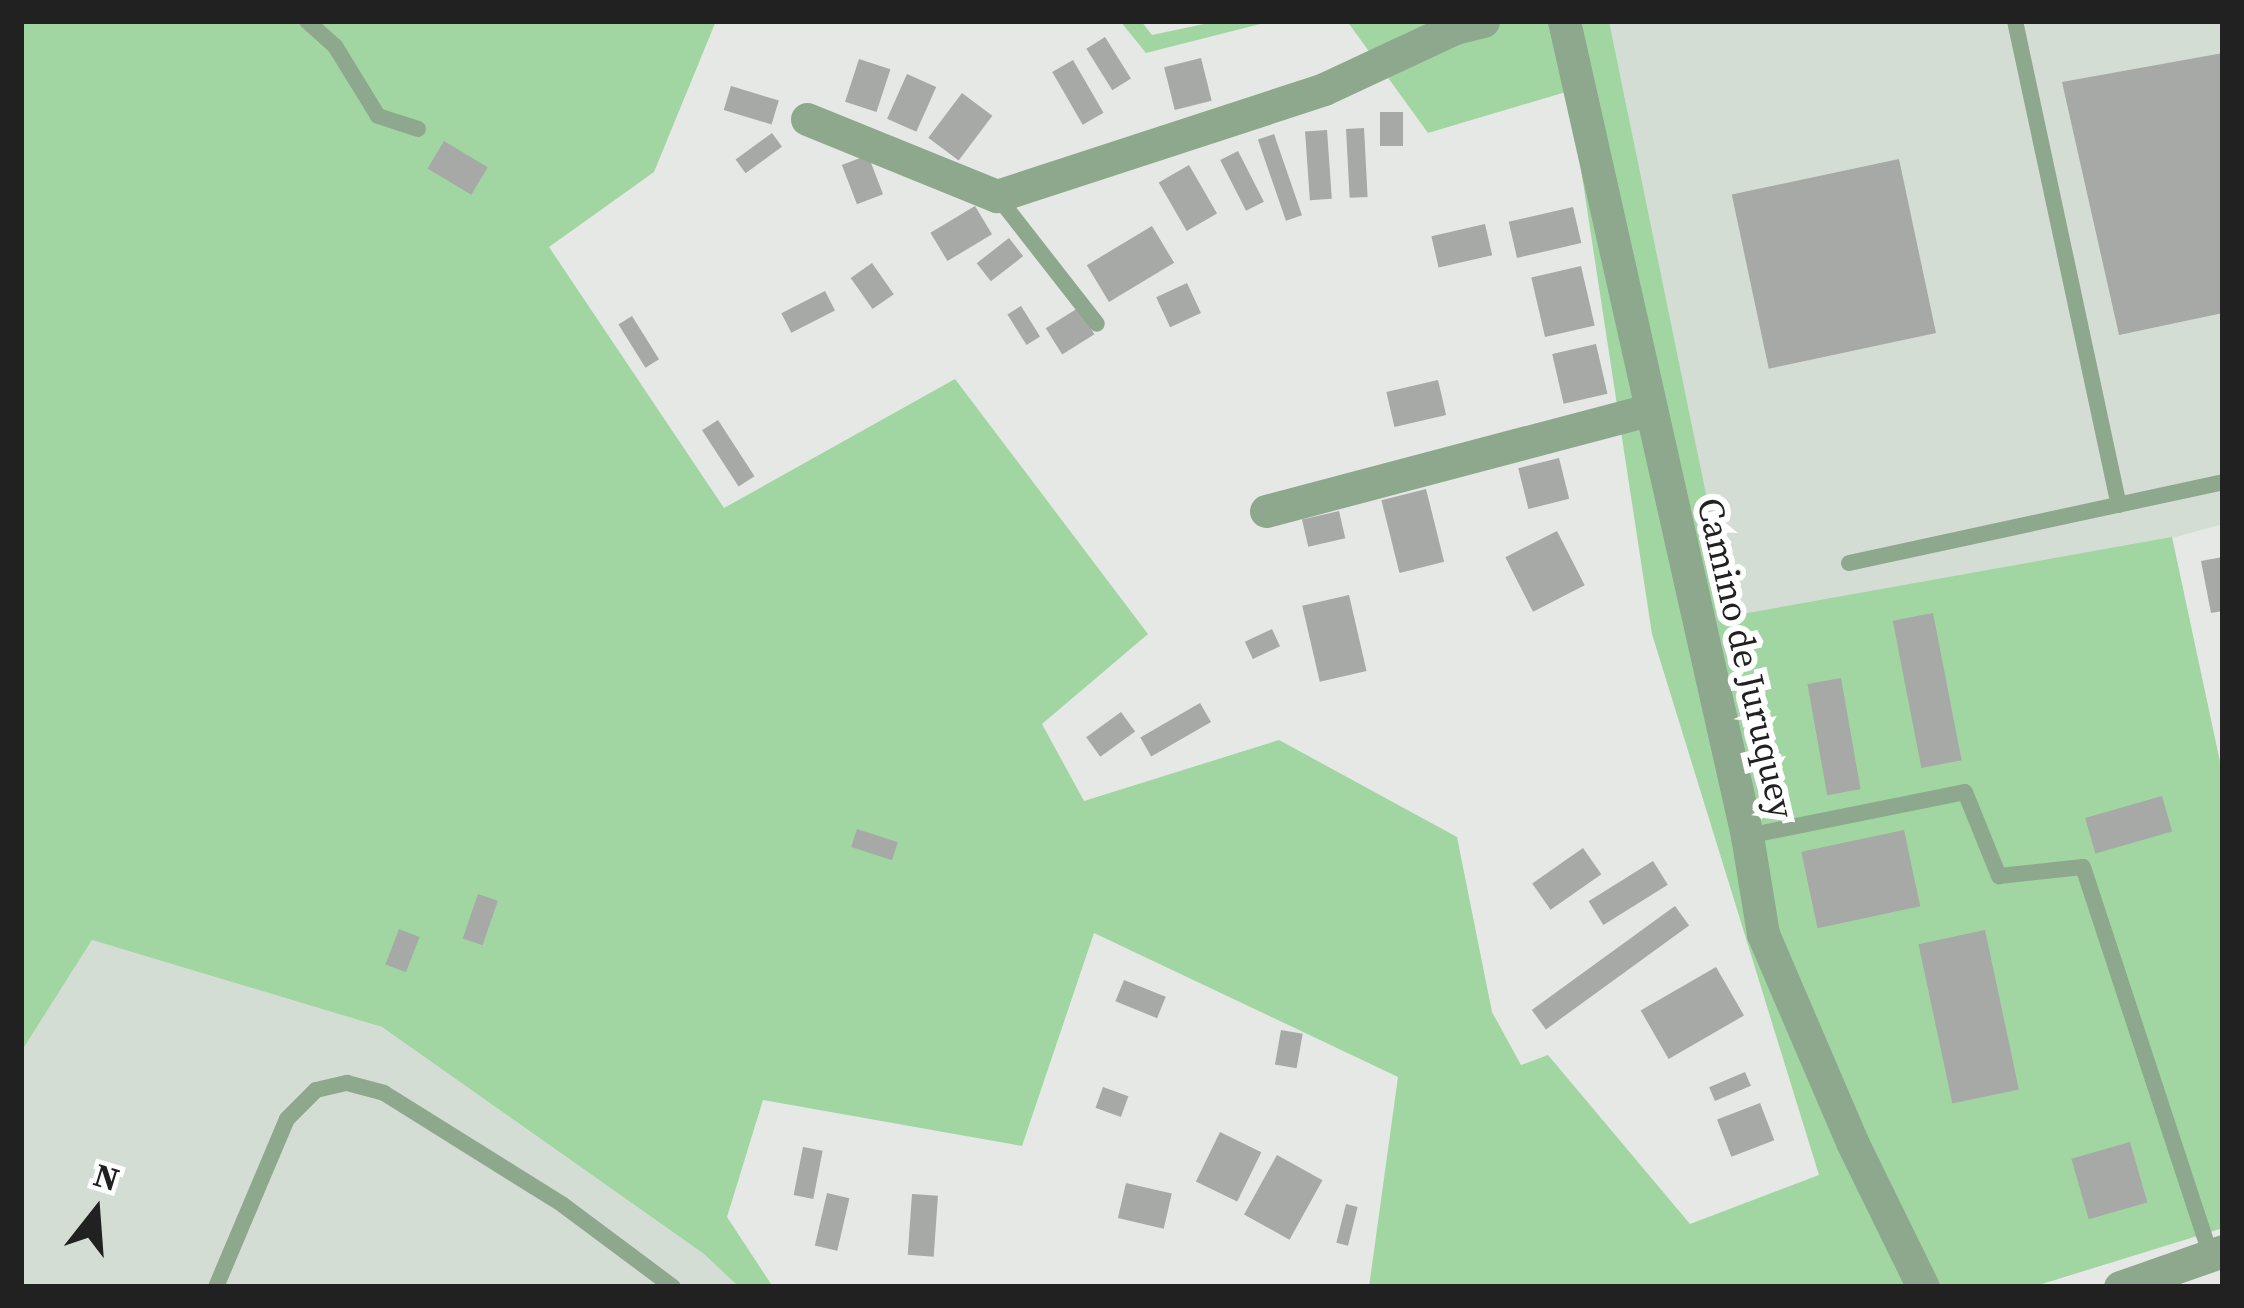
<!DOCTYPE html>
<style>
body{margin:0}
#map{position:relative;width:2244px;height:1308px;overflow:hidden;background:#e5e8e5;font-family:"Source Serif 4",serif}
div>[style]{position:absolute}
.built>*{inset:0;background:#d4ddd4}
.green>*{inset:0;background:#a1d6a3}
.building>*{inset:0;background:#a6a9a6;transform-origin:0 0}
.service>*{height:16px;margin:-8px;padding:0 8px;transform-origin:8px;border-radius:8px;background:#8ea88e}
.minor>*{height:33px;margin:-16.5px;padding:0 16.5px;transform-origin:16.5px;border-radius:16.5px;background:#8ea88e}
.tertiary>*{height:33px;margin:-16.5px;padding:0 16.5px;transform-origin:16.5px;border-radius:16.5px;background:#8ea88e}
span{translate:-50% -50%;white-space:nowrap;text-align:center;line-height:1.15;-webkit-text-stroke:12px #fff;paint-order:stroke}
.street-label{font-size:36px;color:#202120}
.frame{position:absolute;inset:0;border:24px solid #202120;pointer-events:none}
.north{position:absolute;left:36px;top:1152px;width:120px;height:120px;-webkit-text-stroke:9px #fff;paint-order:stroke;rotate:17deg;font-size:33px;font-weight:700;line-height:48px;text-align:center;color:#202120}
.north::after{content:'';display:block;margin:auto;width:42px;height:54px;background:#202120;clip-path:polygon(50% 0,100% 100%,50% 72%,0 100%)}
</style>
<div id="map">
<div class="built">
<div style="clip-path:polygon(1609px 21px,2223px 21px,2223px 524px,2172px 538px,2223px 776px,2223px 1228px,2032px 1287px,1731px 617px)"></div>
<div style="clip-path:polygon(92px 940px,382px 1027px,704px 1254px,739px 1287px,21px 1287px,21px 1052px)"></div>
</div>
<div class="green">
<div style="clip-path:polygon(21px 21px,716px 21px,654px 172px,549px 247px,724px 508px,955px 379px,1148px 634px,1042px 724px,1084px 801px,1279px 740px,1457px 837px,1492px 1012px,1521px 1065px,1548px 1055px,1690px 1224px,1819px 1175px,1652px 634px,1569px 91px,1428px 133px,1347px 21px,1609px 21px,1731px 616px,2172px 537px,2223px 776px,2223px 1228px,2032px 1287px,1369px 1287px,1398px 1077px,1094px 933px,1022px 1146px,763px 1100px,727px 1217px,773px 1287px,739px 1287px,704px 1254px,382px 1027px,92px 940px,21px 1052px)"></div>
<div style="clip-path:polygon(1120px 21px,1141px 21px,1152px 35px,1218px 21px,1272px 21px,1146px 53px)"></div>
</div>
<div class="building">
<div style="left:1105px;top:37px;width:49px;height:22px;rotate:58deg"></div>
<div style="clip-path:polygon(2223px 53px,2223px 313px,2119px 335px,2062px 82px)"></div>
<div style="left:1201px;top:58px;width:44px;height:38px;rotate:76deg"></div>
<div style="left:859px;top:59px;width:33px;height:45px;rotate:18deg"></div>
<div style="left:1073px;top:60px;width:61px;height:24px;rotate:60deg"></div>
<div style="left:907px;top:74px;width:32px;height:49px;rotate:24deg"></div>
<div style="left:731px;top:86px;width:50px;height:25px;rotate:17deg"></div>
<div style="left:962px;top:93px;width:38px;height:56px;rotate:37deg"></div>
<div style="left:1403px;top:112px;width:34px;height:23px;rotate:90deg"></div>
<div style="left:1364px;top:128px;width:69px;height:18px;rotate:87deg"></div>
<div style="left:1327px;top:130px;width:69px;height:22px;rotate:86deg"></div>
<div style="left:772px;top:133px;width:17px;height:45px;rotate:54deg"></div>
<div style="left:1274px;top:134px;width:86px;height:17px;rotate:71deg"></div>
<div style="left:444px;top:141px;width:51px;height:32px;rotate:31deg"></div>
<div style="left:1238px;top:151px;width:57px;height:20px;rotate:63deg"></div>
<div style="left:868px;top:155px;width:42px;height:28px;rotate:69deg"></div>
<div style="left:1899px;top:159px;width:178px;height:171px;rotate:78deg"></div>
<div style="left:1189px;top:165px;width:56px;height:35px;rotate:60deg"></div>
<div style="left:975px;top:206px;width:33px;height:52px;rotate:59deg"></div>
<div style="left:1573px;top:207px;width:37px;height:66px;rotate:77deg"></div>
<div style="left:1485px;top:224px;width:32px;height:55px;rotate:77deg"></div>
<div style="left:1152px;top:226px;width:43px;height:76px;rotate:59deg"></div>
<div style="left:1009px;top:238px;width:23px;height:41px;rotate:52deg"></div>
<div style="left:872px;top:263px;width:38px;height:26px;rotate:55deg"></div>
<div style="left:1581px;top:266px;width:61px;height:51px;rotate:77deg"></div>
<div style="left:1187px;top:283px;width:33px;height:34px;rotate:65deg"></div>
<div style="left:825px;top:291px;width:22px;height:49px;rotate:63deg"></div>
<div style="left:1021px;top:306px;width:36px;height:16px;rotate:58deg"></div>
<div style="left:1078px;top:308px;width:31px;height:38px;rotate:58deg"></div>
<div style="left:632px;top:316px;width:51px;height:16px;rotate:58deg"></div>
<div style="left:1596px;top:344px;width:51px;height:45px;rotate:77deg"></div>
<div style="left:1438px;top:380px;width:36px;height:53px;rotate:77deg"></div>
<div style="left:718px;top:420px;width:67px;height:19px;rotate:57deg"></div>
<div style="left:1559px;top:458px;width:42px;height:42px;rotate:76deg"></div>
<div style="left:1426px;top:489px;width:75px;height:46px;rotate:76deg"></div>
<div style="left:1339px;top:511px;width:28px;height:38px;rotate:77deg"></div>
<div style="left:1557px;top:531px;width:61px;height:58px;rotate:63deg"></div>
<div style="clip-path:polygon(2223px 557px,2223px 611px,2211px 613px,2201px 561px)"></div>
<div style="left:1349px;top:595px;width:78px;height:48px;rotate:77deg"></div>
<div style="left:1933px;top:613px;width:150px;height:41px;rotate:79deg"></div>
<div style="left:1272px;top:629px;width:19px;height:30px;rotate:65deg"></div>
<div style="left:1841px;top:678px;width:113px;height:34px;rotate:80deg"></div>
<div style="left:1200px;top:703px;width:22px;height:69px;rotate:60deg"></div>
<div style="left:1121px;top:712px;width:24px;height:43px;rotate:54deg"></div>
<div style="left:2162px;top:796px;width:37px;height:80px;rotate:74deg"></div>
<div style="left:857px;top:829px;width:43px;height:19px;rotate:18deg"></div>
<div style="left:1904px;top:830px;width:78px;height:105px;rotate:78deg"></div>
<div style="left:1583px;top:848px;width:32px;height:62px;rotate:55deg"></div>
<div style="left:1653px;top:861px;width:28px;height:76px;rotate:58deg"></div>
<div style="left:478px;top:894px;width:21px;height:47px;rotate:19deg"></div>
<div style="left:1675px;top:906px;width:24px;height:177px;rotate:54deg"></div>
<div style="left:399px;top:929px;width:22px;height:38px;rotate:21deg"></div>
<div style="left:1985px;top:930px;width:163px;height:68px;rotate:78deg"></div>
<div style="left:1716px;top:967px;width:56px;height:87px;rotate:60deg"></div>
<div style="left:1124px;top:980px;width:45px;height:23px;rotate:22deg"></div>
<div style="left:1281px;top:1030px;width:22px;height:35px;rotate:10deg"></div>
<div style="left:1745px;top:1072px;width:15px;height:39px;rotate:67deg"></div>
<div style="left:1103px;top:1087px;width:27px;height:22px;rotate:20deg"></div>
<div style="left:1760px;top:1103px;width:40px;height:46px;rotate:69deg"></div>
<div style="left:1220px;top:1132px;width:46px;height:55px;rotate:26deg"></div>
<div style="left:2130px;top:1142px;width:63px;height:61px;rotate:74deg"></div>
<div style="left:803px;top:1147px;width:20px;height:49px;rotate:11deg"></div>
<div style="left:1277px;top:1155px;width:52px;height:68px;rotate:29deg"></div>
<div style="left:1126px;top:1183px;width:47px;height:36px;rotate:13deg"></div>
<div style="left:827px;top:1193px;width:23px;height:54px;rotate:13deg"></div>
<div style="left:912px;top:1194px;width:26px;height:61px;rotate:4deg"></div>
<div style="left:1346px;top:1204px;width:12px;height:40px;rotate:14deg"></div>
</div>
<div class="service">
<div style="left:307px;top:21px;width:38px;rotate:42deg"></div>
<div style="left:335px;top:46px;width:82px;rotate:58.4deg"></div>
<div style="left:378px;top:116px;width:42px;rotate:18deg"></div>
<div style="left:2015px;top:21px;width:495px;rotate:77.9deg"></div>
<div style="left:997px;top:196px;width:162px;rotate:52deg"></div>
<div style="left:1849px;top:563px;width:383px;rotate:-12.2deg"></div>
<div style="left:1747px;top:836px;width:222px;rotate:-11.4deg"></div>
<div style="left:1965px;top:792px;width:91px;rotate:68deg"></div>
<div style="left:1999px;top:876px;width:84px;rotate:-6.1deg"></div>
<div style="left:2083px;top:867px;width:410px;rotate:71.8deg"></div>
<div style="left:216px;top:1287px;width:182px;rotate:-67.1deg"></div>
<div style="left:287px;top:1119px;width:41px;rotate:-45deg"></div>
<div style="left:316px;top:1090px;width:32px;rotate:-13deg"></div>
<div style="left:347px;top:1083px;width:38px;rotate:15deg"></div>
<div style="left:384px;top:1093px;width:211px;rotate:32deg"></div>
<div style="left:563px;top:1205px;width:137px;rotate:36.7deg"></div>
</div>
<div class="minor">
<div style="left:807px;top:119px;width:205px;rotate:22.1deg"></div>
<div style="left:997px;top:196px;width:344px;rotate:-18.1deg"></div>
<div style="left:1324px;top:89px;width:145px;rotate:-25deg"></div>
<div style="left:1455px;top:28px;width:29px;rotate:-14deg"></div>
<div style="left:1266px;top:511px;width:395px;rotate:-14.8deg"></div>
<div style="left:2120px;top:1287px;width:109px;rotate:-19.3deg"></div>
</div>
<div class="tertiary">
<div style="left:1564px;top:21px;width:835px;rotate:77.34deg"></div>
<div style="left:1747px;top:836px;width:99px;rotate:80.7deg"></div>
<div style="left:1763px;top:934px;width:226px;rotate:66.8deg"></div>
<div style="left:1852px;top:1142px;width:161px;rotate:63.9deg"></div>
</div>
<div class="street-label">
<span style="left:1746px;top:658px;rotate:77deg">Camino de Juruquey</span>
</div>
<div class="frame"></div>
<div class="north">N</div>
</div>
